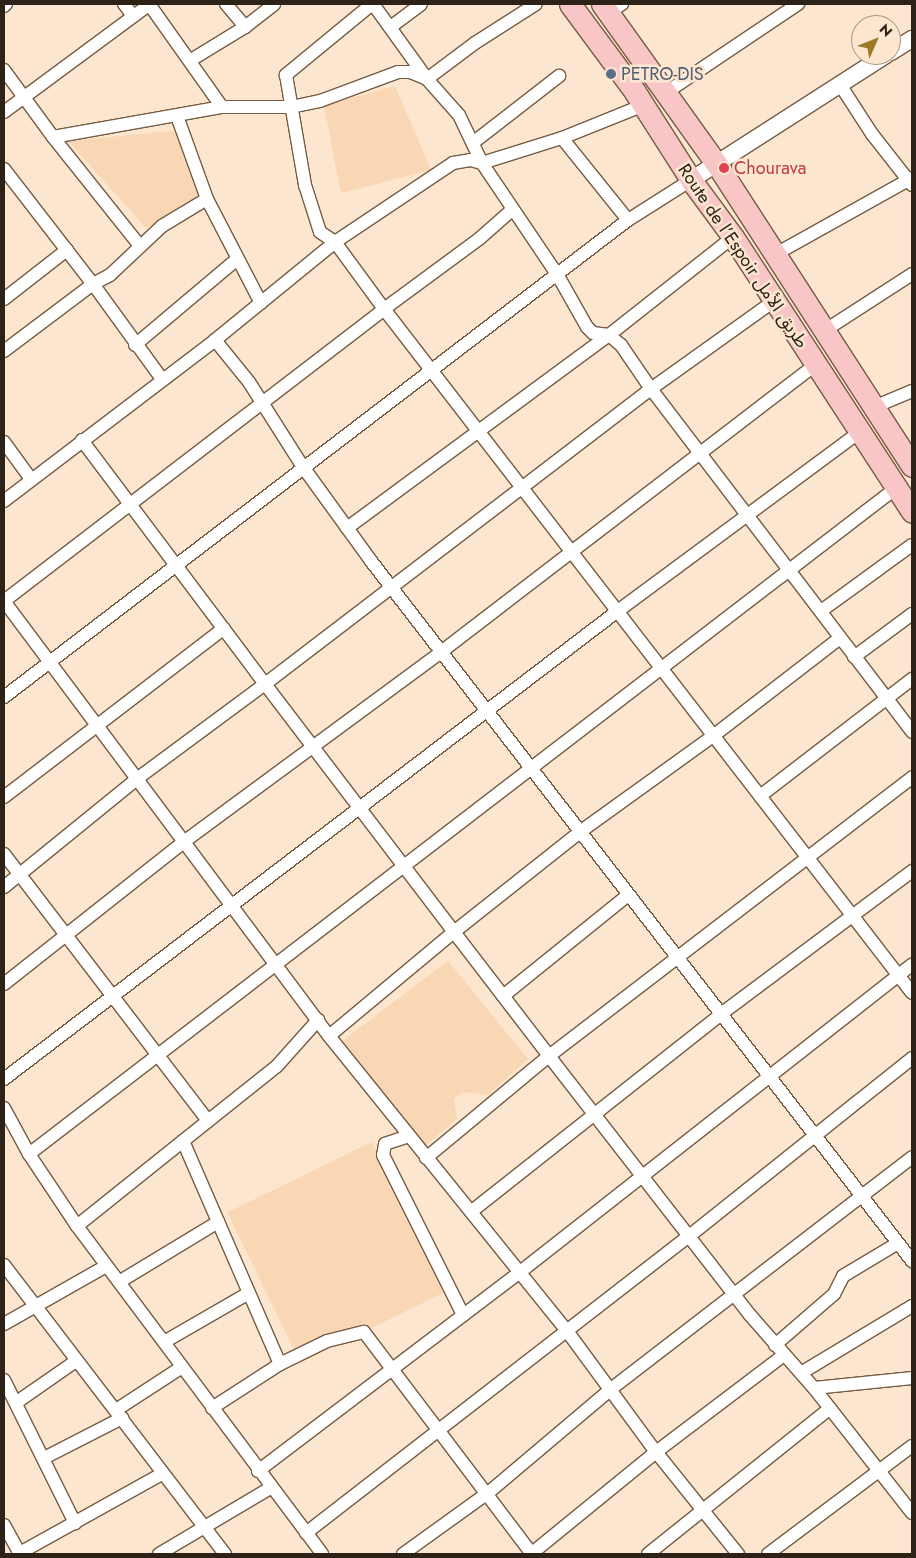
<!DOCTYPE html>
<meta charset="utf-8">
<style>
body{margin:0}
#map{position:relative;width:916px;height:1558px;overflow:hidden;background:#fde6cf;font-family:Jost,"Noto Sans Arabic",sans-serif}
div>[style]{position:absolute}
.built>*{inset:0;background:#f9d7b4;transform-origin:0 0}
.roads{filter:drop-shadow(1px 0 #755c43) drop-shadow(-1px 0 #755c43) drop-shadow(0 1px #755c43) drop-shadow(0 -1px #755c43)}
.minor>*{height:12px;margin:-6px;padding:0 6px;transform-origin:6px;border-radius:6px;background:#fff}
.tertiary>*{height:16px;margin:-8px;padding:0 8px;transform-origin:8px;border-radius:8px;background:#fff}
.trunk>*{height:21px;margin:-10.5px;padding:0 10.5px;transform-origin:10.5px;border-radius:10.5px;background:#f8c6c6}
.dots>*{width:14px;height:14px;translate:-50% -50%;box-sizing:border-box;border:2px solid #fde6cf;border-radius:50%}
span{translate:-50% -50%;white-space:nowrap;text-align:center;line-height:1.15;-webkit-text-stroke:5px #fde6cf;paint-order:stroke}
.service-label{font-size:18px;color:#4e5e75}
.left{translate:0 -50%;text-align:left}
.health-label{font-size:18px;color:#be3a42}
.street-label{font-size:18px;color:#2c2217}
.frame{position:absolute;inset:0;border:5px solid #2c2217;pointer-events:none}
.north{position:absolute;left:851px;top:15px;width:50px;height:50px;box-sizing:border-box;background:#fde6cf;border:1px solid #a99885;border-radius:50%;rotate:46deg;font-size:14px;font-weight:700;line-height:20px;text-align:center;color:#2c2217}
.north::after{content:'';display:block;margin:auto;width:18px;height:22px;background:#9d7924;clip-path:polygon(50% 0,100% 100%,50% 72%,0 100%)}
</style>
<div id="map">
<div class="built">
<div style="clip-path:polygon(395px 86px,431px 170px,341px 193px,324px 106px)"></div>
<div style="clip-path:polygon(181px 130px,204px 198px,146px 228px,68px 141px)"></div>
<div style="clip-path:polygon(448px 961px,528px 1059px,488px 1095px,462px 1092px,454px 1099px,457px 1119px,421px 1149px,337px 1045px)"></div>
<div style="left:372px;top:1142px;width:167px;height:161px;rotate:64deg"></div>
</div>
<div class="roads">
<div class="minor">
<div style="left:124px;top:4px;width:15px;rotate:53deg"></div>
<div style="left:149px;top:4px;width:126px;rotate:54.7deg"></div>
<div style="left:226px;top:4px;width:30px;rotate:50deg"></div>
<div style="left:372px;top:4px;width:112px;rotate:140.5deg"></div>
<div style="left:286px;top:75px;width:112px;rotate:80.2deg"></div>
<div style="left:305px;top:185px;width:49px;rotate:72.3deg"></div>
<div style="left:320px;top:232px;width:18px;rotate:34deg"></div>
<div style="left:335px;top:242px;width:83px;rotate:53.8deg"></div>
<div style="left:384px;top:309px;width:118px;rotate:-36.4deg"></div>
<div style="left:479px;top:239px;width:45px;rotate:-41.4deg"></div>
<div style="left:373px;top:4px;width:92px;rotate:54.2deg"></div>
<div style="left:427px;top:79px;width:48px;rotate:48.4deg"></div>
<div style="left:459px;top:115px;width:53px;rotate:64.4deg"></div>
<div style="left:482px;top:163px;width:134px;rotate:56deg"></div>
<div style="left:557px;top:274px;width:61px;rotate:60.5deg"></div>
<div style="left:587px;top:327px;width:8px;rotate:45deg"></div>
<div style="left:593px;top:333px;width:16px;rotate:7deg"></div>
<div style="left:609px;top:335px;width:16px;rotate:40deg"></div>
<div style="left:621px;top:345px;width:53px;rotate:55.7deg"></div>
<div style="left:651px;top:389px;width:431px;rotate:52.7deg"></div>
<div style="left:4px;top:6px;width:3px;rotate:-45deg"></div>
<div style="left:608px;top:13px;width:17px;rotate:-33deg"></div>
<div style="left:392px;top:26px;width:36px;rotate:-37deg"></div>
<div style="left:191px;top:60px;width:63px;rotate:-31.4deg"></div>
<div style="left:245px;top:27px;width:37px;rotate:-38deg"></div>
<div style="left:4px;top:70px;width:83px;rotate:53.8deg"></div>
<div style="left:53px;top:137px;width:172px;rotate:-10.1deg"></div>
<div style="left:222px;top:107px;width:69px"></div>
<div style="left:291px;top:107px;width:30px;rotate:-12deg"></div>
<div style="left:320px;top:101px;width:83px;rotate:-20.4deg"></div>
<div style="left:398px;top:72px;width:12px"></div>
<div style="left:410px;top:72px;width:18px;rotate:22deg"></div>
<div style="left:427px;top:79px;width:60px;rotate:-36.9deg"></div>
<div style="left:475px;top:43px;width:72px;rotate:-32.6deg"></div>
<div style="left:839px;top:83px;width:61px;rotate:57.1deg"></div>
<div style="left:872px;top:134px;width:65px;rotate:51.9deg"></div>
<div style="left:667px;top:92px;width:158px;rotate:-33.9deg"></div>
<div style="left:4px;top:112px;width:182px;rotate:-36.5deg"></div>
<div style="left:177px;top:116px;width:88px;rotate:70.1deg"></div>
<div style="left:207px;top:199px;width:117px;rotate:62.6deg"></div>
<div style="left:53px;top:137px;width:139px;rotate:51.4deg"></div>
<div style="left:562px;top:138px;width:105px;rotate:51.2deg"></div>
<div style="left:474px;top:142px;width:108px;rotate:-37.8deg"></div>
<div style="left:4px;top:169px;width:145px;rotate:52.3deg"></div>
<div style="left:93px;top:284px;width:19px;rotate:-28deg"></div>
<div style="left:110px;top:275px;width:71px;rotate:-43.3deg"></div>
<div style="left:162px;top:226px;width:52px;rotate:-31deg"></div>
<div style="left:774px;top:255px;width:158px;rotate:-29.2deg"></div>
<div style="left:4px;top:299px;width:80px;rotate:-37.9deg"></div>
<div style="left:824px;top:331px;width:105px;rotate:-32.9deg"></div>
<div style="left:215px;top:340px;width:54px;rotate:51deg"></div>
<div style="left:249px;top:382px;width:101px;rotate:57.6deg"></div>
<div style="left:303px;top:467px;width:116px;rotate:54.1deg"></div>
<div style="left:371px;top:561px;width:885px;rotate:52.3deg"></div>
<div style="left:135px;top:345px;width:133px;rotate:-40.1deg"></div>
<div style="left:4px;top:351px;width:111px;rotate:-37deg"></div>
<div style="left:93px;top:284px;width:117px;rotate:54deg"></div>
<div style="left:874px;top:407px;width:41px;rotate:-22.8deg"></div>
<div style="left:4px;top:442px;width:46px;rotate:53.9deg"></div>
<div style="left:4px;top:501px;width:265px;rotate:-37.3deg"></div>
<div style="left:215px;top:340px;width:155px;rotate:-39.2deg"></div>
<div style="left:335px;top:242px;width:142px;rotate:-33.8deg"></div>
<div style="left:453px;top:163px;width:17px;rotate:-10deg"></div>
<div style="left:470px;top:160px;width:12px;rotate:14deg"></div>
<div style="left:482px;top:163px;width:84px;rotate:-17.4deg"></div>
<div style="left:562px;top:138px;width:88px;rotate:-21.9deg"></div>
<div style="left:347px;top:528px;width:325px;rotate:-36.4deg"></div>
<div style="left:609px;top:335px;width:158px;rotate:-38.3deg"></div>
<div style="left:4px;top:601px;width:479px;rotate:-37.5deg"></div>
<div style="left:384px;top:309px;width:864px;rotate:52.33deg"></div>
<div style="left:4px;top:601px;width:543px;rotate:53.24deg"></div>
<div style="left:329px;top:1036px;width:379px;rotate:51.1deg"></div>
<div style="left:567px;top:1331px;width:150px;rotate:53.7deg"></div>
<div style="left:656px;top:1452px;width:131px;rotate:51.2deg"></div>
<div style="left:821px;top:611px;width:112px;rotate:-36deg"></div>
<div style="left:840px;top:638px;width:160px;rotate:142.3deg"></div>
<div style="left:713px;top:736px;width:164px;rotate:144.2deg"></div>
<div style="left:580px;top:832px;width:161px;rotate:141.6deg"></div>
<div style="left:454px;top:932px;width:156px;rotate:52.5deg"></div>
<div style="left:549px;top:1056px;width:458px;rotate:-37.5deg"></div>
<div style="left:854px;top:657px;width:72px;rotate:-36.6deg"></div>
<div style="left:4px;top:697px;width:785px;rotate:-37.4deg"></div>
<div style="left:628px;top:220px;width:75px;rotate:-32.4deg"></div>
<div style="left:760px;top:796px;width:192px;rotate:-37.6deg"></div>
<div style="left:4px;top:797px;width:277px;rotate:-37.5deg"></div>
<div style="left:4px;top:854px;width:336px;rotate:52.6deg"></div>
<div style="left:208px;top:1121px;width:168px;rotate:141.3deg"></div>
<div style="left:4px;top:887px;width:173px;rotate:-39.1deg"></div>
<div style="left:138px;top:778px;width:158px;rotate:-36.5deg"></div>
<div style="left:265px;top:684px;width:305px;rotate:-126.9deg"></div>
<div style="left:4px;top:984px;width:231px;rotate:-38.3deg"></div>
<div style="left:185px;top:841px;width:318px;rotate:-36.4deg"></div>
<div style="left:441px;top:652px;width:474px;rotate:-37.5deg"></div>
<div style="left:503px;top:996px;width:161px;rotate:-38.9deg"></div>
<div style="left:329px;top:1036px;width:163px;rotate:-39.8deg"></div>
<div style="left:454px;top:932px;width:312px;rotate:-127.3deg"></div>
<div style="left:265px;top:684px;width:486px;rotate:-37.4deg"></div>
<div style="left:651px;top:389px;width:151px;rotate:-35.6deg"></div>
<div style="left:4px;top:1079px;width:768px;rotate:-37.33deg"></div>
<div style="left:615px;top:613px;width:305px;rotate:-36.5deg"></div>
<div style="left:4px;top:1108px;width:52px;rotate:61.5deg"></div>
<div style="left:29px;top:1154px;width:87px;rotate:56.3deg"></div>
<div style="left:77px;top:1226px;width:409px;rotate:53.2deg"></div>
<div style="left:208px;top:1121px;width:88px;rotate:-38.6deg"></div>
<div style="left:277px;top:1066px;width:62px;rotate:-48.3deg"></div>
<div style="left:409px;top:1136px;width:25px;rotate:162deg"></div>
<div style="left:385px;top:1144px;width:11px;rotate:100deg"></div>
<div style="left:383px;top:1155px;width:179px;rotate:63.4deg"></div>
<div style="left:183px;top:1141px;width:243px;rotate:66.5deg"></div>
<div style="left:280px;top:1364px;width:81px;rotate:147.1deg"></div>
<div style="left:29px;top:1154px;width:1093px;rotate:-37.53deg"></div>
<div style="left:426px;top:1158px;width:160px;rotate:-39.7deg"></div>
<div style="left:549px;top:1056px;width:328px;rotate:52.2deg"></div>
<div style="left:750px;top:1315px;width:97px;rotate:48.8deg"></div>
<div style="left:814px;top:1388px;width:159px;rotate:51.9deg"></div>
<div style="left:472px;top:1211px;width:318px;rotate:-38.3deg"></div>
<div style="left:721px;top:1014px;width:239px;rotate:-36.8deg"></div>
<div style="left:4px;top:1265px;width:364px;rotate:52.6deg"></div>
<div style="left:119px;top:1282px;width:116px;rotate:-31.2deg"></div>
<div style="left:4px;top:1324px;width:117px;rotate:-29.6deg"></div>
<div style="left:164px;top:1342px;width:98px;rotate:-30deg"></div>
<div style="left:775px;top:1345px;width:78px;rotate:-40.8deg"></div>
<div style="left:834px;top:1294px;width:20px;rotate:-63deg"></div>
<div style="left:843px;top:1276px;width:64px;rotate:-31deg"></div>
<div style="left:280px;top:1364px;width:52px;rotate:-26.1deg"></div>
<div style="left:327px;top:1341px;width:38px;rotate:-14deg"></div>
<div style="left:364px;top:1332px;width:278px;rotate:52.9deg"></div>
<div style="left:801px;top:1373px;width:130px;rotate:-31.1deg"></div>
<div style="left:4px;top:1380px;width:160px;rotate:63.6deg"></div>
<div style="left:814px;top:1388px;width:99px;rotate:-5.8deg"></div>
<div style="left:17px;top:1402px;width:72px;rotate:-34.8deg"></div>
<div style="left:116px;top:1410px;width:79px;rotate:-33.1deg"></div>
<div style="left:44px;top:1458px;width:88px;rotate:-27.1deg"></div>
<div style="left:258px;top:1471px;width:329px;rotate:-37.2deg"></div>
<div style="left:520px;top:1272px;width:498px;rotate:-38.1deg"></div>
<div style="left:4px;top:1525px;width:33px;rotate:61deg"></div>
<div style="left:306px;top:1533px;width:483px;rotate:-37.8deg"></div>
<div style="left:688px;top:1237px;width:287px;rotate:-38.6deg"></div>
<div style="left:18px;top:1554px;width:165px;rotate:-29.1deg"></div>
<div style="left:159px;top:1554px;width:131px;rotate:-30.7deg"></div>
<div style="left:403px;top:1554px;width:105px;rotate:-35.7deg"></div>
<div style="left:488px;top:1493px;width:161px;rotate:-40.2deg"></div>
<div style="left:611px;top:1389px;width:380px;rotate:-37.6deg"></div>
<div style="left:531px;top:1554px;width:161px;rotate:-39.2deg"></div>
<div style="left:656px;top:1452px;width:161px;rotate:-37.2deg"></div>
<div style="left:648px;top:1554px;width:233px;rotate:-38.7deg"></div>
<div style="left:768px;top:1554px;width:180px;rotate:-36.9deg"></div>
</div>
<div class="tertiary">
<div style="left:891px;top:52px;width:25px;rotate:-32deg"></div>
<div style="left:691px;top:180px;width:232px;rotate:-32.7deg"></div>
</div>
<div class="trunk">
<div style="left:570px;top:4px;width:109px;rotate:53.5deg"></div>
<div style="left:635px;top:92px;width:104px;rotate:57.5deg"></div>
<div style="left:691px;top:180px;width:71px;rotate:53.6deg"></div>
<div style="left:733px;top:237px;width:328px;rotate:56.9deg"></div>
<div style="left:602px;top:4px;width:196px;rotate:54.4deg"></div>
<div style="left:716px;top:163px;width:361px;rotate:57.1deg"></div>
</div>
</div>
<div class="dots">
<div style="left:611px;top:74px;background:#5c6f8a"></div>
<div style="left:724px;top:168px;background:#e0444e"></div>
</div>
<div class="service-label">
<span class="left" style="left:621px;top:74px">PETRO-DIS</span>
</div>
<div class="health-label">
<span class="left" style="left:734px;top:168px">Chourava</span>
</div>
<div class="street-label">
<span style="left:743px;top:256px;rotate:56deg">Route de l’Espoir طريق الأمل</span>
</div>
<div class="frame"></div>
<div class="north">N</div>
</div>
